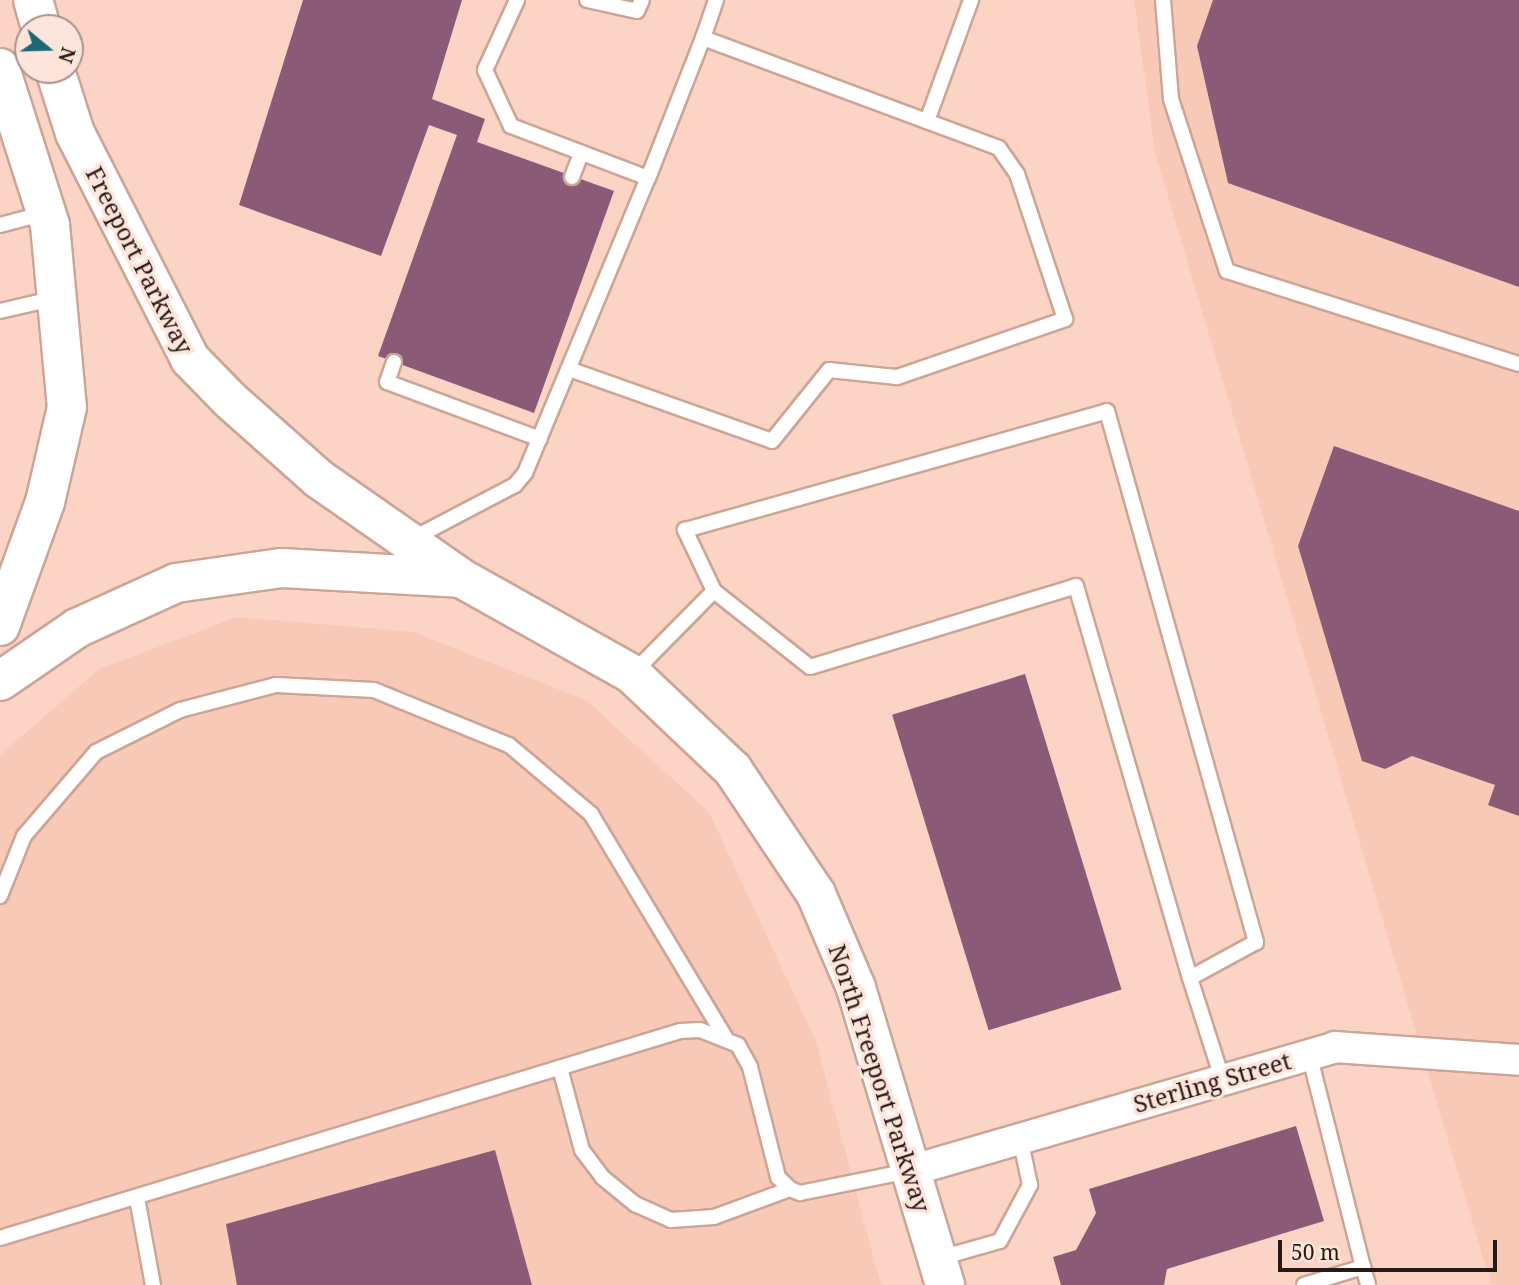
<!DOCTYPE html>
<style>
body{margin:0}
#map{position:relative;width:1519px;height:1285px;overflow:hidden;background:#fcd4c6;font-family:"Noto Serif",serif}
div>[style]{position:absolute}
.built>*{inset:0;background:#f9c9b8}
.building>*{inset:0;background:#8b5a76;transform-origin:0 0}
.roads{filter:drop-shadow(2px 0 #cba597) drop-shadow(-2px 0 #cba597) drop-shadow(0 2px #cba597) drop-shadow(0 -2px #cba597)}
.service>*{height:14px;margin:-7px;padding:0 7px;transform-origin:7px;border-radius:7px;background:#fff}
.minor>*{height:30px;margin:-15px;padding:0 15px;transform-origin:15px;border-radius:15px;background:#fff}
.secondary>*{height:38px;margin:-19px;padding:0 19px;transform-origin:19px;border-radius:19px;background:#fff}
span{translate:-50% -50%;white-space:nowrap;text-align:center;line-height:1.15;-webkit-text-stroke:7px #fee5dc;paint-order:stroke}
.street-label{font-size:24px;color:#271914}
.north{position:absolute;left:14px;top:14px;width:70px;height:70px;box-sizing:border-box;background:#fee5dc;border:2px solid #a8938c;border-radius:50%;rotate:109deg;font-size:19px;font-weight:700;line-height:28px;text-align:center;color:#271914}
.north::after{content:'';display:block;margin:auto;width:24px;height:32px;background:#1e6774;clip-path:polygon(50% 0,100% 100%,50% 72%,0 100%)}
.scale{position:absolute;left:1278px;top:1240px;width:219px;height:32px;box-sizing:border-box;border:4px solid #271914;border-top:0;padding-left:9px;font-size:21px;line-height:24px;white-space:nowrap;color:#271914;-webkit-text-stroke:5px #fee5dc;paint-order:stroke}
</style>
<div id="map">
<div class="built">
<div style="clip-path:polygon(1134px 0,1519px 0,1519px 1285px,1491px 1285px,1155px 153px)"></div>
<div style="clip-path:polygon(237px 617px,414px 632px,586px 700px,709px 812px,816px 1041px,881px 1285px,0 1285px,0 755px,99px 669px)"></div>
</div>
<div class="building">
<div style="clip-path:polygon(303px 0,462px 0,432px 99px,485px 119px,477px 142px,614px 191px,534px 413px,378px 356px,457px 135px,429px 125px,381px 256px,239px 205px)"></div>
<div style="clip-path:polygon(1213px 0,1519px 0,1519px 287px,1228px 183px,1197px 46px)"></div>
<div style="clip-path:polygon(1334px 446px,1519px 511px,1519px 816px,1488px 805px,1495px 785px,1412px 756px,1385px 769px,1362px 761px,1298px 546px)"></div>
<div style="left:1025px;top:674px;width:330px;height:139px;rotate:73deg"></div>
<div style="clip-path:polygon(1296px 1126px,1324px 1221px,1167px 1269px,1164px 1285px,1061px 1285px,1053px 1257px,1076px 1250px,1096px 1213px,1089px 1189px)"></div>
<div style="clip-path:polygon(495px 1150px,532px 1285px,237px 1285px,226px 1224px)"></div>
</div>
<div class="roads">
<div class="service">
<div style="left:587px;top:0;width:51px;rotate:12.4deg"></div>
<div style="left:637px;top:11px;width:12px;rotate:-66deg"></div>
<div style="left:1163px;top:0;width:99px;rotate:85.4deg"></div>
<div style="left:1171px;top:99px;width:181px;rotate:72deg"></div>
<div style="left:1227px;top:271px;width:306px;rotate:17.7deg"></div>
<div style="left:703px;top:38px;width:40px;rotate:-71.1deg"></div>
<div style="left:927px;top:121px;width:129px;rotate:-70deg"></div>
<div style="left:572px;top:177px;width:26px;rotate:-69deg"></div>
<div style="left:0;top:225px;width:47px;rotate:-14.9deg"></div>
<div style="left:0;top:311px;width:57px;rotate:-13.1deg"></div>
<div style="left:394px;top:362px;width:21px;rotate:109deg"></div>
<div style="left:387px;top:382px;width:163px;rotate:20.4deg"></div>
<div style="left:569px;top:369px;width:215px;rotate:19.5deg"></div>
<div style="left:772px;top:441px;width:91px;rotate:-51.2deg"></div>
<div style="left:829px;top:370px;width:68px;rotate:5.9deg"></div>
<div style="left:897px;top:377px;width:178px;rotate:-19deg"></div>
<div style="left:1065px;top:319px;width:153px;rotate:-108.3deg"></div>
<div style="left:1017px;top:174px;width:32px;rotate:-125deg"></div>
<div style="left:999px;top:148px;width:316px;rotate:-159.6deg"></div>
<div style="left:703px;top:38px;width:150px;rotate:111.4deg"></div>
<div style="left:412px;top:539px;width:116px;rotate:-27.7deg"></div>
<div style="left:515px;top:485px;width:16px;rotate:-50deg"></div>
<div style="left:525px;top:473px;width:320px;rotate:-67.4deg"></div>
<div style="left:648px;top:178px;width:147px;rotate:-159.2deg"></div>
<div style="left:511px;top:126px;width:62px;rotate:-114.9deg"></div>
<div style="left:485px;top:70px;width:77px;rotate:-65.4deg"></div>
<div style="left:714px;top:591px;width:122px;rotate:38.4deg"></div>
<div style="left:810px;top:667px;width:278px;rotate:-16.9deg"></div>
<div style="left:1076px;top:586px;width:408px;rotate:73.8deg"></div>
<div style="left:633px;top:673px;width:115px;rotate:-45.4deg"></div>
<div style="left:714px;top:591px;width:68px;rotate:-115.4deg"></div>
<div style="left:685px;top:530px;width:438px;rotate:-15.7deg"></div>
<div style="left:1107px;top:411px;width:552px;rotate:74.33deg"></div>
<div style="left:1256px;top:942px;width:75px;rotate:151.4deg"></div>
<div style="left:1190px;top:978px;width:105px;rotate:72.3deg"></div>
<div style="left:0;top:896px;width:65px;rotate:-68.2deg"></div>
<div style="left:24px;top:836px;width:111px;rotate:-49.4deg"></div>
<div style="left:96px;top:752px;width:94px;rotate:-26.6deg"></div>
<div style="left:180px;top:710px;width:99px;rotate:-14.6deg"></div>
<div style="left:276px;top:685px;width:98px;rotate:2.9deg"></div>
<div style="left:374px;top:690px;width:146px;rotate:22.2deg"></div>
<div style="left:509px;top:745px;width:107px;rotate:40.1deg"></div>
<div style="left:591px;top:814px;width:262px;rotate:59deg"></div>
<div style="left:560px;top:1068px;width:85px;rotate:75deg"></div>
<div style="left:582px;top:1150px;width:34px;rotate:53deg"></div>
<div style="left:602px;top:1177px;width:43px;rotate:39.3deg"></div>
<div style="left:635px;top:1204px;width:39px;rotate:24deg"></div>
<div style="left:671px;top:1220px;width:43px;rotate:-4deg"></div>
<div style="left:714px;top:1217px;width:81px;rotate:-20.2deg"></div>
<div style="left:137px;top:1198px;width:88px;rotate:79.6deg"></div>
<div style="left:0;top:1238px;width:711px;rotate:-16.93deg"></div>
<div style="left:680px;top:1031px;width:20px;rotate:-3deg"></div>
<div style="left:700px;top:1030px;width:41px;rotate:21.5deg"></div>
<div style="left:738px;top:1045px;width:25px;rotate:61deg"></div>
<div style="left:750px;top:1067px;width:114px;rotate:75.7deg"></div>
<div style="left:778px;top:1177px;width:17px;rotate:45deg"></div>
<div style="left:790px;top:1189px;width:11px;rotate:22deg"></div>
<div style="left:800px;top:1193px;width:111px;rotate:-11.4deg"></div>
<div style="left:940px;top:1258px;width:62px;rotate:-15.8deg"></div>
<div style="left:1000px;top:1241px;width:64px;rotate:-61.8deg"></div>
<div style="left:1030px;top:1185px;width:48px;rotate:-102deg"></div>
<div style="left:1363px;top:1267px;width:19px;rotate:74deg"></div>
<div style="left:1304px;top:1285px;width:62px;rotate:-17deg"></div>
<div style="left:1363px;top:1267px;width:220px;rotate:-104.2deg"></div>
</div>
<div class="minor">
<div style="left:913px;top:1170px;width:440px;rotate:-16.2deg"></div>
<div style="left:1335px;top:1047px;width:184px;rotate:4deg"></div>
</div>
<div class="secondary">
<div style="left:33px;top:0;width:29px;rotate:74deg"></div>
<div style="left:0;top:68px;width:165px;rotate:72.3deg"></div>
<div style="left:50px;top:225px;width:183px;rotate:84.7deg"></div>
<div style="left:67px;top:407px;width:98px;rotate:103deg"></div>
<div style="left:45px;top:502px;width:132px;rotate:109.9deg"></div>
<div style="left:55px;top:70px;width:66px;rotate:72.4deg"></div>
<div style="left:75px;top:133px;width:254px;rotate:63deg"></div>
<div style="left:190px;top:359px;width:57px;rotate:45.7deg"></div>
<div style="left:230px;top:400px;width:119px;rotate:41.6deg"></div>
<div style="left:319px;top:479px;width:173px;rotate:34.9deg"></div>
<div style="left:461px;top:578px;width:196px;rotate:29.3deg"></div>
<div style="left:632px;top:674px;width:139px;rotate:43.5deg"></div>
<div style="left:733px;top:770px;width:149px;rotate:56.2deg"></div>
<div style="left:816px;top:894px;width:102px;rotate:66.9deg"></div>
<div style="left:856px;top:988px;width:310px;rotate:73.3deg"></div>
<div style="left:0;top:681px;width:93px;rotate:-34.5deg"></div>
<div style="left:77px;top:628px;width:109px;rotate:-24.4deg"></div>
<div style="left:176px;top:583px;width:107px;rotate:-8.1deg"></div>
<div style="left:282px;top:568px;width:177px;rotate:3.2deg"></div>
</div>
</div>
<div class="street-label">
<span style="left:140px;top:260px;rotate:63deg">Freeport Parkway</span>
<span style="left:880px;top:1078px;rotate:72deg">North Freeport Parkway</span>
<span style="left:1212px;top:1082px;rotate:-16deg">Sterling Street</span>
</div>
<div class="north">N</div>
<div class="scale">50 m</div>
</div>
